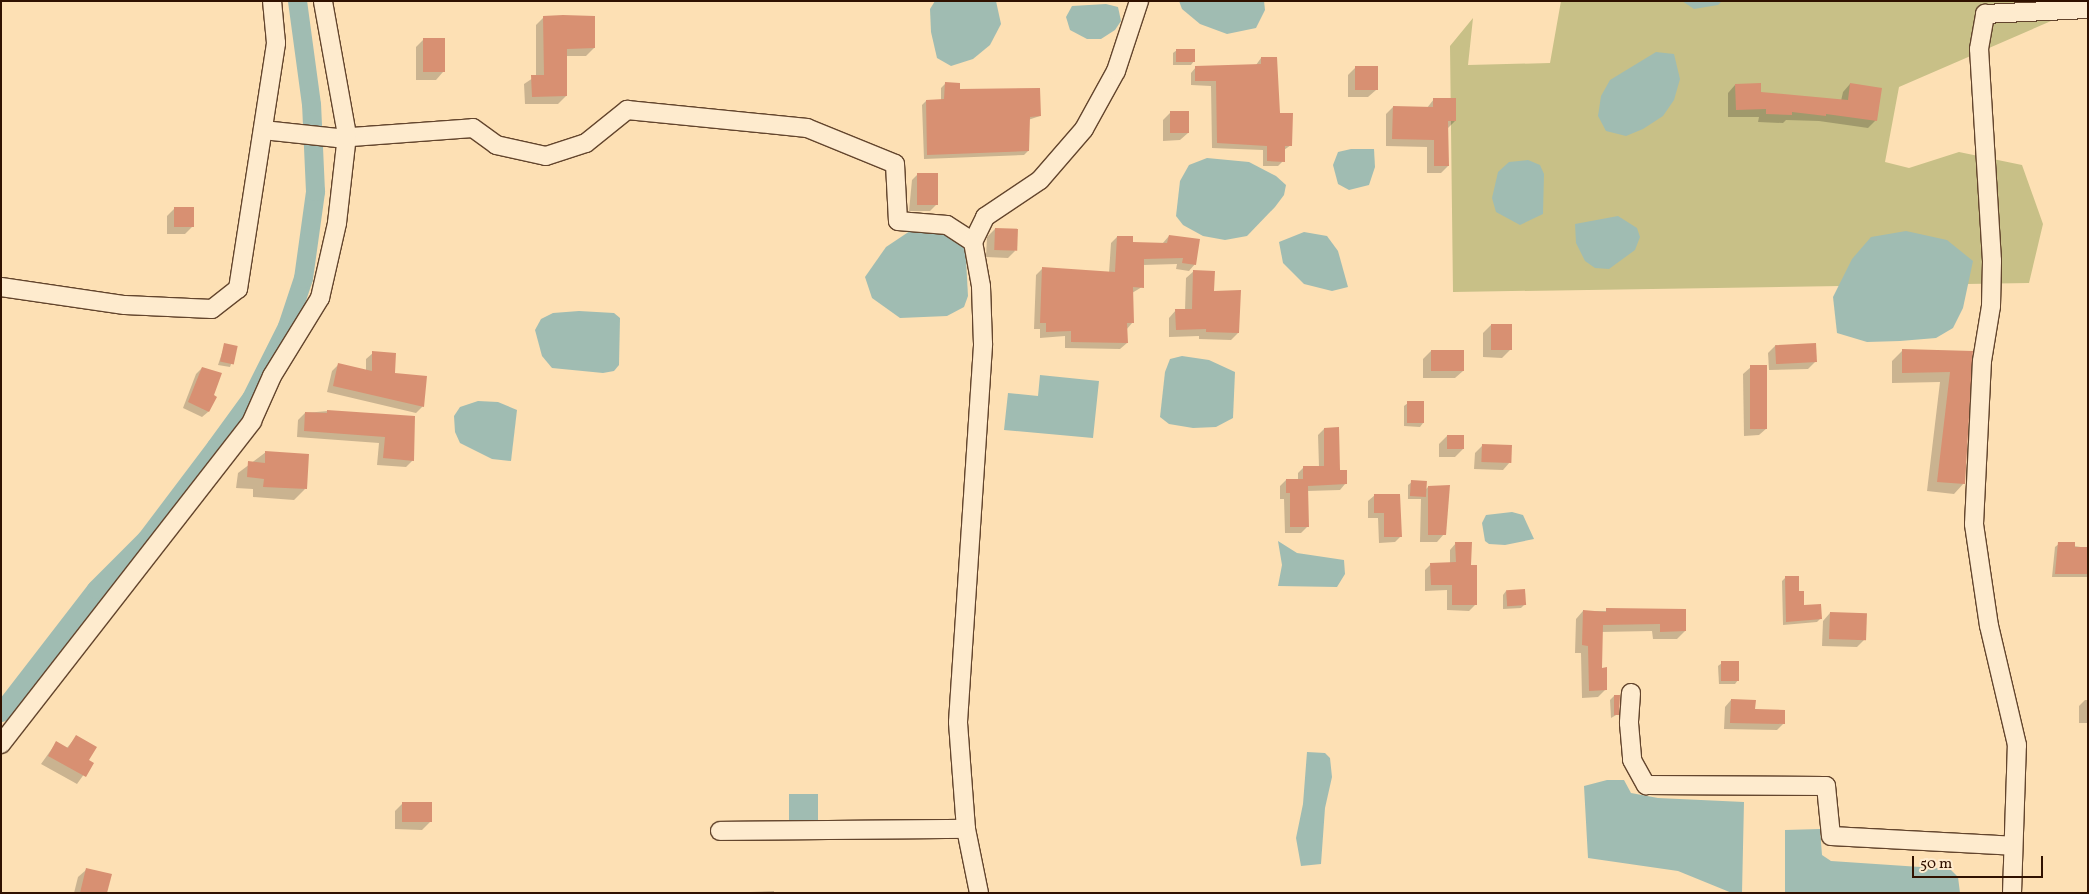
<!DOCTYPE html>
<style>
body{margin:0}
#map{position:relative;width:2089px;height:894px;overflow:hidden;background:#fde0b4;font-family:Vollkorn,serif}
div>[style]{position:absolute}
.green>*{inset:0;background:#c8c087}
.water>*{inset:0;background:#a0bcb2;transform-origin:0 0}
.shadow>*{inset:0;background:#0003}
.canal>*{height:19px;margin:-9.5px;padding:0 9.5px;transform-origin:9.5px;border-radius:9.5px;background:#a0bcb2}
.building>*{inset:0;background:#d89072;transform-origin:0 0}
.roads{filter:drop-shadow(1px 0 #63452d) drop-shadow(-1px 0 #63452d) drop-shadow(0 1px #63452d) drop-shadow(0 -1px #63452d)}
.minor>*{height:18px;margin:-9px;padding:0 9px;transform-origin:9px;border-radius:9px;background:#feebce}
span{translate:-50% -50%;white-space:nowrap;text-align:center;line-height:1.15;-webkit-text-stroke:5px #feebce;paint-order:stroke}
.frame{position:absolute;inset:0;border:2px solid #301100;pointer-events:none}
.scale{position:absolute;left:1912px;top:856px;width:131px;height:22px;box-sizing:border-box;border:2px solid #301100;border-top:0;padding-left:6px;font-size:15px;line-height:18px;white-space:nowrap;color:#301100;-webkit-text-stroke:4px #feebce;paint-order:stroke}
</style>
<div id="map">
<div class="green">
<div style="clip-path:polygon(1561px 1px,2088px 1px,2088px 5px,1899px 87px,1885px 162px,1909px 168px,1959px 152px,2022px 165px,2043px 224px,2029px 283px,1453px 292px,1450px 46px,1473px 18px,1468px 65px,1550px 63px)"></div>
</div>
<div class="water">
<div style="clip-path:polygon(935px 1px,996px 1px,1001px 24px,990px 45px,973px 59px,951px 66px,937px 58px,931px 32px,930px 9px)"></div>
<div style="clip-path:polygon(1179px 1px,1264px 1px,1265px 10px,1256px 28px,1227px 34px,1200px 24px,1182px 9px)"></div>
<div style="clip-path:polygon(1682px 1px,1722px 1px,1718px 5px,1694px 9px)"></div>
<div style="clip-path:polygon(1106px 4px,1118px 7px,1121px 21px,1115px 30px,1101px 39px,1087px 39px,1070px 30px,1066px 17px,1072px 6px)"></div>
<div style="clip-path:polygon(1656px 52px,1674px 54px,1680px 79px,1674px 100px,1663px 116px,1643px 129px,1626px 136px,1606px 131px,1598px 116px,1601px 96px,1610px 80px)"></div>
<div style="clip-path:polygon(1351px 149px,1374px 149px,1375px 167px,1369px 185px,1349px 190px,1338px 184px,1333px 165px,1338px 152px)"></div>
<div style="clip-path:polygon(1207px 158px,1249px 162px,1276px 176px,1286px 185px,1284px 195px,1275px 207px,1247px 236px,1225px 240px,1203px 236px,1183px 225px,1176px 216px,1180px 181px,1189px 165px)"></div>
<div style="clip-path:polygon(1528px 160px,1540px 165px,1544px 174px,1543px 214px,1520px 225px,1496px 212px,1492px 198px,1498px 172px,1509px 162px)"></div>
<div style="clip-path:polygon(1618px 216px,1637px 228px,1640px 237px,1635px 250px,1609px 269px,1595px 268px,1585px 261px,1576px 243px,1575px 224px)"></div>
<div style="clip-path:polygon(913px 229px,942px 233px,965px 241px,968px 296px,964px 307px,947px 316px,900px 318px,872px 298px,865px 277px,886px 247px)"></div>
<div style="clip-path:polygon(1906px 231px,1947px 240px,1973px 261px,1963px 308px,1953px 328px,1936px 338px,1900px 341px,1867px 342px,1837px 333px,1833px 297px,1852px 259px,1871px 237px)"></div>
<div style="clip-path:polygon(1304px 232px,1327px 236px,1338px 251px,1348px 287px,1332px 291px,1304px 284px,1283px 263px,1279px 242px)"></div>
<div style="clip-path:polygon(579px 311px,614px 313px,620px 318px,619px 365px,614px 371px,603px 373px,552px 368px,542px 356px,535px 330px,541px 319px,553px 313px)"></div>
<div style="clip-path:polygon(1182px 356px,1209px 360px,1235px 372px,1233px 418px,1216px 427px,1193px 428px,1169px 424px,1160px 417px,1165px 372px,1170px 359px)"></div>
<div style="clip-path:polygon(1040px 375px,1099px 381px,1093px 438px,1004px 430px,1008px 393px,1038px 396px)"></div>
<div style="clip-path:polygon(478px 401px,498px 402px,517px 410px,511px 461px,492px 459px,460px 443px,455px 432px,454px 416px,460px 407px)"></div>
<div style="clip-path:polygon(1512px 512px,1523px 515px,1534px 539px,1505px 545px,1489px 544px,1485px 541px,1482px 523px,1486px 515px)"></div>
<div style="clip-path:polygon(1278px 541px,1297px 553px,1344px 560px,1345px 574px,1337px 587px,1278px 586px,1282px 565px)"></div>
<div style="clip-path:polygon(1307px 752px,1325px 753px,1330px 758px,1332px 777px,1325px 808px,1321px 864px,1301px 866px,1296px 838px,1303px 804px)"></div>
<div style="clip-path:polygon(1607px 780px,1624px 780px,1631px 793px,1658px 798px,1744px 802px,1742px 893px,1732px 893px,1678px 871px,1588px 858px,1584px 786px)"></div>
<div style="left:818px;top:794px;width:32px;height:29px;rotate:90deg"></div>
<div style="clip-path:polygon(1820px 829px,1822px 855px,1831px 861px,1950px 869px,1958px 877px,1960px 893px,1785px 893px,1785px 830px)"></div>
</div>
<div class="shadow">
<div style="clip-path:polygon(544px 17px,594px 48px,586px 56px,566px 56px,566px 96px,558px 104px,525px 104px,524px 84px,536px 76px,536px 25px)"></div>
<div style="clip-path:polygon(424px 39px,443px 72px,436px 80px,416px 80px,416px 47px)"></div>
<div style="clip-path:polygon(1177px 50px,1194px 61px,1191px 65px,1173px 65px,1173px 53px)"></div>
<div style="clip-path:polygon(1261px 58px,1291px 145px,1284px 150px,1283px 161px,1278px 166px,1263px 166px,1263px 150px,1212px 148px,1211px 86px,1191px 85px,1191px 73px,1196px 67px,1256px 65px)"></div>
<div style="clip-path:polygon(1355px 68px,1376px 90px,1368px 97px,1348px 97px,1348px 75px)"></div>
<div style="clip-path:polygon(945px 84px,1040px 116px,1028px 120px,1028px 151px,1024px 155px,924px 159px,922px 105px,926px 101px,941px 101px,941px 88px)"></div>
<div style="clip-path:polygon(1850px 84px,1876px 120px,1868px 128px,1819px 121px,1786px 120px,1783px 123px,1758px 122px,1759px 117px,1728px 117px,1728px 93px,1735px 85px,1760px 94px,1841px 101px,1843px 92px)"></div>
<div style="clip-path:polygon(1434px 99px,1455px 121px,1448px 128px,1448px 166px,1441px 173px,1427px 173px,1427px 147px,1386px 146px,1386px 114px,1393px 107px,1427px 108px)"></div>
<div style="clip-path:polygon(1171px 112px,1188px 133px,1180px 140px,1163px 141px,1163px 120px)"></div>
<div style="clip-path:polygon(918px 174px,936px 205px,930px 211px,909px 211px,912px 180px)"></div>
<div style="clip-path:polygon(175px 208px,193px 226px,185px 234px,167px 234px,167px 216px)"></div>
<div style="clip-path:polygon(995px 229px,1015px 251px,1008px 258px,986px 257px,987px 237px)"></div>
<div style="clip-path:polygon(1169px 236px,1195px 264px,1189px 271px,1176px 269px,1177px 264px,1143px 265px,1142px 287px,1132px 293px,1133px 322px,1126px 330px,1127px 343px,1120px 349px,1065px 348px,1065px 336px,1040px 338px,1040px 329px,1034px 329px,1036px 275px,1042px 269px,1109px 273px,1111px 243px,1117px 237px,1132px 244px,1162px 244px)"></div>
<div style="clip-path:polygon(1194px 271px,1213px 292px,1238px 333px,1231px 340px,1199px 339px,1199px 336px,1169px 337px,1169px 318px,1176px 310px,1185px 310px,1186px 278px)"></div>
<div style="clip-path:polygon(1491px 325px,1510px 350px,1502px 358px,1483px 357px,1483px 333px)"></div>
<div style="clip-path:polygon(225px 344px,237px 347px,230px 367px,218px 365px)"></div>
<div style="clip-path:polygon(1776px 345px,1816px 361px,1808px 369px,1769px 370px,1768px 353px)"></div>
<div style="clip-path:polygon(1431px 351px,1463px 371px,1455px 378px,1423px 378px,1423px 359px)"></div>
<div style="clip-path:polygon(1902px 351px,1972px 352px,1964px 483px,1954px 494px,1927px 491px,1940px 382px,1892px 383px,1892px 361px)"></div>
<div style="clip-path:polygon(373px 353px,423px 406px,416px 413px,327px 392px,332px 371px,339px 364px,366px 371px,366px 359px)"></div>
<div style="clip-path:polygon(1751px 367px,1767px 428px,1759px 435px,1744px 436px,1743px 374px)"></div>
<div style="clip-path:polygon(202px 368px,208px 412px,202px 417px,183px 408px,196px 374px)"></div>
<div style="clip-path:polygon(1408px 403px,1423px 423px,1420px 427px,1404px 426px,1404px 406px)"></div>
<div style="clip-path:polygon(328px 411px,414px 418px,413px 460px,406px 467px,377px 465px,379px 443px,297px 437px,298px 420px,305px 413px)"></div>
<div style="clip-path:polygon(1324px 429px,1345px 484px,1340px 490px,1307px 491px,1307px 527px,1301px 533px,1285px 533px,1284px 499px,1280px 499px,1280px 486px,1286px 480px,1298px 480px,1298px 473px,1303px 468px,1319px 467px,1318px 435px)"></div>
<div style="clip-path:polygon(1447px 436px,1463px 449px,1455px 457px,1439px 457px,1439px 444px)"></div>
<div style="clip-path:polygon(1483px 445px,1510px 462px,1503px 470px,1474px 469px,1475px 453px)"></div>
<div style="clip-path:polygon(266px 452px,305px 489px,294px 500px,253px 497px,253px 489px,236px 488px,238px 473px)"></div>
<div style="clip-path:polygon(1412px 482px,1426px 489px,1428px 487px,1444px 534px,1437px 542px,1420px 542px,1421px 499px,1408px 499px,1408px 485px)"></div>
<div style="clip-path:polygon(1375px 495px,1401px 536px,1395px 542px,1379px 543px,1378px 518px,1368px 518px,1368px 501px)"></div>
<div style="clip-path:polygon(1456px 543px,1470px 567px,1475px 605px,1469px 611px,1447px 610px,1447px 590px,1425px 591px,1425px 570px,1431px 564px,1450px 564px,1450px 550px)"></div>
<div style="clip-path:polygon(2059px 544px,2088px 548px,2087px 577px,2052px 577px,2055px 547px)"></div>
<div style="clip-path:polygon(1785px 578px,1803px 606px,1821px 618px,1817px 622px,1783px 625px,1782px 581px)"></div>
<div style="clip-path:polygon(1506px 591px,1524px 605px,1521px 608px,1503px 609px,1503px 595px)"></div>
<div style="clip-path:polygon(1583px 611px,1684px 611px,1685px 631px,1677px 639px,1653px 639px,1652px 631px,1601px 632px,1600px 669px,1606px 689px,1598px 697px,1582px 698px,1581px 653px,1575px 653px,1576px 619px)"></div>
<div style="clip-path:polygon(1830px 613px,1865px 639px,1857px 647px,1822px 646px,1823px 621px)"></div>
<div style="clip-path:polygon(1722px 663px,1738px 680px,1735px 684px,1719px 684px,1718px 666px)"></div>
<div style="clip-path:polygon(1614px 696px,1618px 714px,1611px 718px,1610px 700px)"></div>
<div style="clip-path:polygon(1731px 700px,1754px 710px,1784px 723px,1777px 730px,1724px 729px,1725px 707px)"></div>
<div style="clip-path:polygon(2085px 700px,2088px 700px,2088px 723px,2079px 723px,2079px 706px)"></div>
<div style="clip-path:polygon(76px 737px,87px 761px,92px 763px,77px 784px,41px 764px,56px 743px,66px 749px)"></div>
<div style="clip-path:polygon(403px 803px,430px 822px,422px 830px,395px 829px,395px 811px)"></div>
<div style="clip-path:polygon(86px 870px,106px 893px,74px 893px,78px 877px)"></div>
<div style="clip-path:polygon(774px 891px,774px 893px,749px 893px,750px 892px)"></div>
</div>
<div class="canal">
<div style="left:1px;top:712px;width:155px;rotate:-52.3deg"></div>
<div style="left:96px;top:589px;width:71px;rotate:-45deg"></div>
<div style="left:146px;top:539px;width:116px;rotate:-53deg"></div>
<div style="left:216px;top:446px;width:59px;rotate:-53.9deg"></div>
<div style="left:251px;top:398px;width:80px;rotate:-63.4deg"></div>
<div style="left:287px;top:326px;width:51px;rotate:-71.6deg"></div>
<div style="left:303px;top:278px;width:88px;rotate:-82.1deg"></div>
<div style="left:315px;top:191px;width:87px;rotate:-92.6deg"></div>
<div style="left:311px;top:104px;width:104px;rotate:-97.7deg"></div>
</div>
<div class="building">
<div style="clip-path:polygon(563px 15px,595px 16px,595px 48px,567px 49px,567px 96px,532px 97px,531px 75px,544px 75px,543px 16px)"></div>
<div style="left:423px;top:38px;width:22px;height:34px"></div>
<div style="left:1176px;top:49px;width:19px;height:13px"></div>
<div style="clip-path:polygon(1261px 57px,1277px 57px,1280px 113px,1293px 113px,1292px 146px,1285px 146px,1285px 162px,1267px 161px,1267px 146px,1217px 143px,1216px 81px,1195px 81px,1195px 66px,1261px 64px)"></div>
<div style="left:1355px;top:66px;width:23px;height:24px"></div>
<div style="clip-path:polygon(945px 82px,960px 83px,960px 89px,1040px 88px,1041px 116px,1030px 117px,1029px 151px,927px 155px,926px 100px,944px 99px)"></div>
<div style="clip-path:polygon(1761px 83px,1761px 92px,1848px 100px,1850px 83px,1882px 88px,1877px 121px,1826px 114px,1826px 116px,1792px 112px,1792px 115px,1766px 114px,1766px 109px,1736px 110px,1735px 84px)"></div>
<div style="clip-path:polygon(1433px 98px,1456px 98px,1456px 121px,1448px 121px,1449px 166px,1434px 166px,1434px 140px,1392px 139px,1393px 106px,1433px 107px)"></div>
<div style="left:1170px;top:111px;width:19px;height:22px"></div>
<div style="left:917px;top:173px;width:21px;height:32px"></div>
<div style="left:174px;top:207px;width:20px;height:20px"></div>
<div style="left:995px;top:228px;width:23px;height:22px;rotate:2deg"></div>
<div style="clip-path:polygon(1169px 235px,1200px 239px,1196px 265px,1182px 263px,1183px 258px,1144px 259px,1144px 288px,1133px 287px,1134px 323px,1127px 323px,1128px 343px,1071px 342px,1071px 331px,1046px 332px,1046px 323px,1040px 323px,1042px 267px,1115px 272px,1117px 236px,1133px 236px,1133px 242px,1167px 243px)"></div>
<div style="clip-path:polygon(1193px 270px,1215px 271px,1214px 291px,1241px 290px,1239px 333px,1206px 332px,1206px 329px,1176px 330px,1175px 309px,1192px 309px)"></div>
<div style="left:1491px;top:324px;width:21px;height:26px"></div>
<div style="left:224px;top:343px;width:14px;height:19px;rotate:12deg"></div>
<div style="left:1816px;top:343px;width:19px;height:41px;rotate:87deg"></div>
<div style="clip-path:polygon(1902px 349px,1973px 351px,1965px 484px,1937px 482px,1950px 372px,1902px 373px)"></div>
<div style="left:1431px;top:350px;width:33px;height:21px"></div>
<div style="clip-path:polygon(372px 351px,396px 353px,395px 373px,427px 376px,424px 407px,333px 386px,338px 363px,372px 371px)"></div>
<div style="left:1750px;top:365px;width:17px;height:64px"></div>
<div style="clip-path:polygon(202px 367px,222px 373px,214px 395px,217px 397px,209px 412px,188px 402px)"></div>
<div style="left:1407px;top:401px;width:17px;height:22px"></div>
<div style="clip-path:polygon(327px 410px,415px 416px,414px 461px,383px 458px,385px 437px,304px 431px,305px 412px,327px 413px)"></div>
<div style="clip-path:polygon(1339px 427px,1340px 470px,1347px 470px,1347px 484px,1308px 486px,1309px 527px,1290px 527px,1290px 493px,1286px 493px,1286px 479px,1303px 479px,1303px 466px,1324px 466px,1324px 428px)"></div>
<div style="left:1447px;top:435px;width:17px;height:14px"></div>
<div style="left:1482px;top:444px;width:30px;height:18px;rotate:2deg"></div>
<div style="clip-path:polygon(265px 451px,309px 454px,307px 489px,263px 487px,264px 479px,247px 477px,248px 461px,265px 463px)"></div>
<div style="left:1411px;top:480px;width:16px;height:16px;rotate:4deg"></div>
<div style="clip-path:polygon(1450px 485px,1446px 535px,1428px 535px,1428px 486px)"></div>
<div style="clip-path:polygon(1374px 494px,1400px 494px,1402px 537px,1384px 537px,1384px 513px,1374px 513px)"></div>
<div style="clip-path:polygon(1455px 542px,1472px 542px,1471px 565px,1477px 565px,1477px 605px,1452px 605px,1452px 585px,1431px 585px,1430px 563px,1456px 562px)"></div>
<div style="clip-path:polygon(2058px 542px,2075px 542px,2075px 547px,2088px 547px,2088px 574px,2055px 574px)"></div>
<div style="clip-path:polygon(1785px 576px,1799px 576px,1799px 591px,1804px 591px,1804px 605px,1821px 604px,1822px 619px,1786px 622px)"></div>
<div style="left:1525px;top:589px;width:16px;height:19px;rotate:86deg"></div>
<div style="clip-path:polygon(1606px 608px,1686px 609px,1686px 631px,1660px 632px,1660px 624px,1603px 625px,1602px 668px,1607px 667px,1607px 690px,1589px 691px,1588px 646px,1582px 645px,1583px 610px,1606px 612px)"></div>
<div style="left:1830px;top:612px;width:37px;height:27px;rotate:2deg"></div>
<div style="left:1739px;top:661px;width:20px;height:18px;rotate:90deg"></div>
<div style="clip-path:polygon(1614px 695px,1620px 695px,1619px 715px,1614px 715px)"></div>
<div style="clip-path:polygon(1731px 699px,1756px 700px,1755px 709px,1785px 710px,1785px 724px,1730px 723px)"></div>
<div style="clip-path:polygon(76px 735px,97px 747px,89px 760px,94px 763px,86px 777px,48px 756px,56px 741px,68px 748px)"></div>
<div style="left:402px;top:802px;width:30px;height:20px"></div>
<div style="clip-path:polygon(86px 868px,112px 874px,107px 893px,80px 893px)"></div>
</div>
<div class="roads">
<div class="minor">
<div style="left:263px;top:130px;width:75px;rotate:6.1deg"></div>
<div style="left:338px;top:138px;width:135px;rotate:-4.2deg"></div>
<div style="left:473px;top:128px;width:29px;rotate:36deg"></div>
<div style="left:496px;top:145px;width:51px;rotate:12.4deg"></div>
<div style="left:546px;top:156px;width:42px;rotate:-18deg"></div>
<div style="left:586px;top:143px;width:53px;rotate:-38.8deg"></div>
<div style="left:627px;top:110px;width:181px;rotate:5.7deg"></div>
<div style="left:807px;top:128px;width:95px;rotate:22.2deg"></div>
<div style="left:895px;top:164px;width:57px;rotate:87deg"></div>
<div style="left:898px;top:221px;width:49px;rotate:4.7deg"></div>
<div style="left:947px;top:225px;width:31px;rotate:33deg"></div>
<div style="left:1px;top:287px;width:125px;rotate:8.3deg"></div>
<div style="left:125px;top:305px;width:87px;rotate:2.6deg"></div>
<div style="left:212px;top:309px;width:33px;rotate:-38deg"></div>
<div style="left:238px;top:289px;width:249px;rotate:-81.2deg"></div>
<div style="left:276px;top:43px;width:42px;rotate:-95.4deg"></div>
<div style="left:1631px;top:693px;width:30px;rotate:94deg"></div>
<div style="left:1629px;top:723px;width:37px;rotate:85deg"></div>
<div style="left:1632px;top:760px;width:29px;rotate:61deg"></div>
<div style="left:1646px;top:785px;width:180px;rotate:0.3deg"></div>
<div style="left:1826px;top:786px;width:50px;rotate:84.3deg"></div>
<div style="left:1831px;top:836px;width:182px;rotate:3.1deg"></div>
<div style="left:1px;top:744px;width:409px;rotate:-52.1deg"></div>
<div style="left:252px;top:421px;width:49px;rotate:-66deg"></div>
<div style="left:272px;top:376px;width:92px;rotate:-58.4deg"></div>
<div style="left:320px;top:298px;width:77px;rotate:-77.2deg"></div>
<div style="left:337px;top:223px;width:89px;rotate:-83.5deg"></div>
<div style="left:347px;top:135px;width:136px;rotate:-100.2deg"></div>
<div style="left:720px;top:831px;width:246px;rotate:-0.5deg"></div>
<div style="left:979px;top:893px;width:65px;rotate:-101.5deg"></div>
<div style="left:966px;top:829px;width:107px;rotate:-94.3deg"></div>
<div style="left:958px;top:722px;width:379px;rotate:-86.2deg"></div>
<div style="left:983px;top:344px;width:58px;rotate:-92deg"></div>
<div style="left:981px;top:286px;width:45px;rotate:-100.3deg"></div>
<div style="left:973px;top:242px;width:28px;rotate:-64deg"></div>
<div style="left:985px;top:217px;width:66px;rotate:-33.9deg"></div>
<div style="left:1040px;top:180px;width:67px;rotate:-49.2deg"></div>
<div style="left:1084px;top:129px;width:66px;rotate:-61.1deg"></div>
<div style="left:1116px;top:71px;width:74px;rotate:-71.8deg"></div>
<div style="left:2012px;top:893px;width:148px;rotate:-88.1deg"></div>
<div style="left:2017px;top:745px;width:122px;rotate:-103.2deg"></div>
<div style="left:1989px;top:626px;width:103px;rotate:-98.4deg"></div>
<div style="left:1974px;top:524px;width:163px;rotate:-87.2deg"></div>
<div style="left:1982px;top:361px;width:56px;rotate:-80.7deg"></div>
<div style="left:1991px;top:306px;width:45px;rotate:-88.7deg"></div>
<div style="left:1992px;top:261px;width:212px;rotate:-93.5deg"></div>
<div style="left:1979px;top:49px;width:36px;rotate:-80deg"></div>
<div style="left:1985px;top:14px;width:103px;rotate:-2.8deg"></div>
</div>
</div>
<div class="frame"></div>
<div class="scale">50 m</div>
</div>
